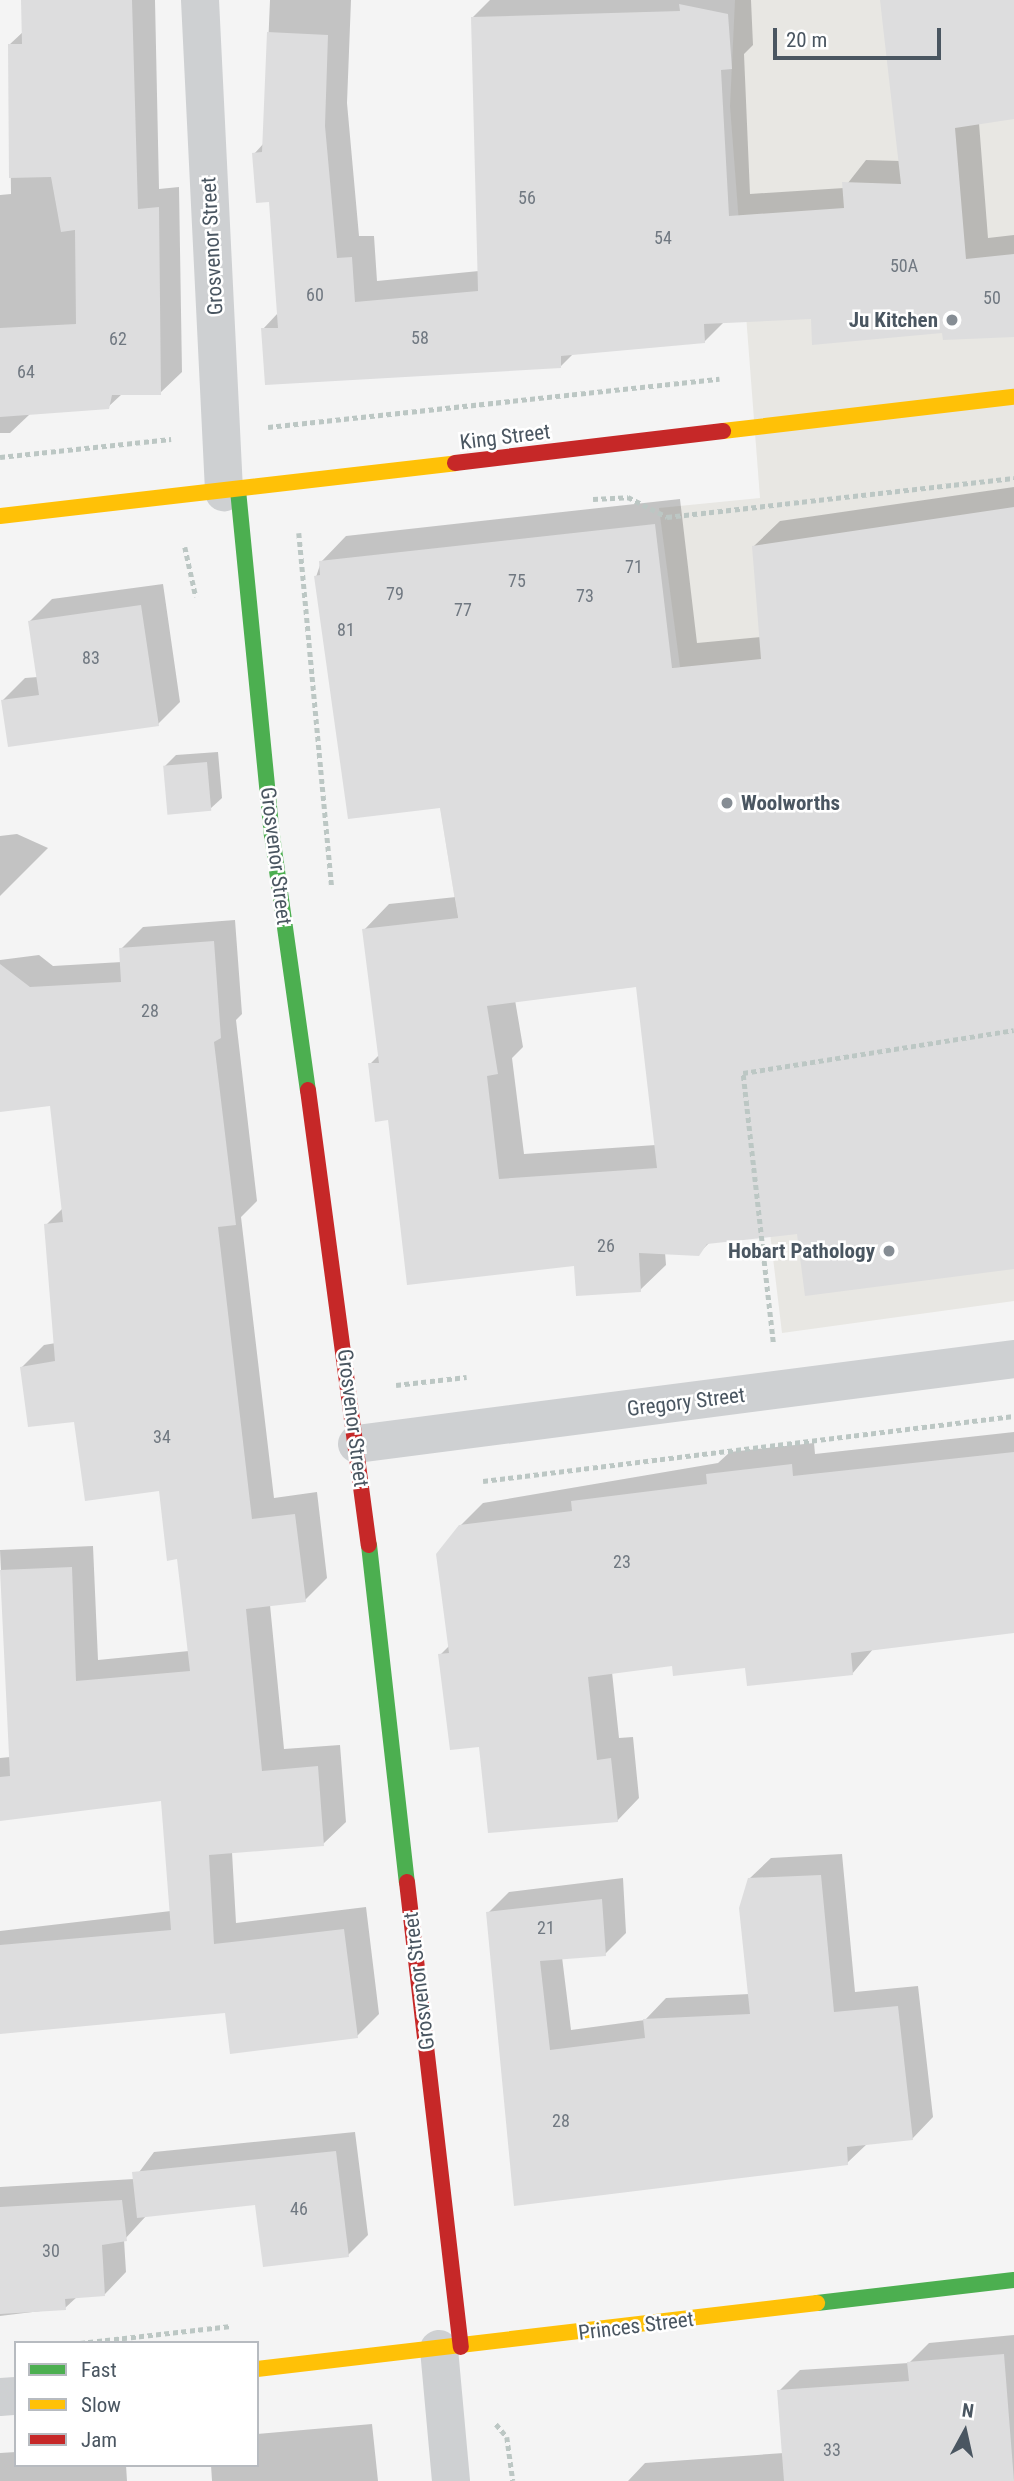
<!DOCTYPE html>
<style>
body{margin:0}
#map{position:relative;width:1014px;height:2481px;overflow:hidden;background:#f4f4f4;font-family:"Roboto Condensed",sans-serif}
div>[style]{position:absolute}
.commercial>*{inset:0;background:#e8e7e3}
.shadow>*{inset:0;background:#0003}
.building>*{inset:0;background:#ddddde;transform-origin:0 0}
.path>*{height:4.5px;margin-top:-2.25px;transform-origin:0;background:repeating-linear-gradient(90deg,#bcc7c4 0 5px,transparent 0 8.5px)}
.street>*{height:38px;margin:-19px;padding:0 19px;transform-origin:19px;border-radius:19px;background:#ced0d2}
.fast>*{height:16px;margin:-8px;padding:0 8px;transform-origin:8px;border-radius:8px;background:#4caf50}
.slow>*{height:16px;margin:-8px;padding:0 8px;transform-origin:8px;border-radius:8px;background:#ffc107}
.jam>*{height:16px;margin:-8px;padding:0 8px;transform-origin:8px;border-radius:8px;background:#c62828}
.dots>*{width:19px;height:19px;translate:-50% -50%;box-sizing:border-box;border:4px solid #fff;border-radius:50%}
span{translate:-50% -50%;white-space:nowrap;text-align:center;line-height:1.15;-webkit-text-stroke:5px #fff;paint-order:stroke}
.number-label{font-size:18px;color:#707881}
.number-label span{-webkit-text-stroke-width:0}
.street-label{font-size:21px;color:#4a5661}
.poi-label{font-size:21px;color:#4a5661;font-weight:700}
.right{translate:-100% -50%;text-align:right}
.left{translate:0 -50%;text-align:left}
.legend{position:absolute;left:14px;top:2341px;width:245px;height:126px;box-sizing:border-box;background:#fff;border:2px solid #b7bbc0;margin:0;padding:9px 12px;list-style:none;font-size:21px;color:#4a5661}
.legend li{display:flex;align-items:center;gap:14px;height:35px}
.legend b{width:35px;border:2px solid #b7bbc0}
.north{position:absolute;left:930px;top:2397px;width:70px;height:70px;-webkit-text-stroke:5px #fff;paint-order:stroke;rotate:8deg;font-size:19px;font-weight:700;line-height:28px;text-align:center;color:#4a5661}
.north::after{content:'';display:block;margin:auto;width:24px;height:32px;background:#4a5661;clip-path:polygon(50% 0,100% 100%,50% 72%,0 100%)}
.scale{position:absolute;left:773px;top:28px;width:168px;height:32px;box-sizing:border-box;border:4px solid #4a5661;border-top:0;padding-left:9px;font-size:21px;line-height:24px;white-space:nowrap;color:#4a5661;-webkit-text-stroke:5px #fff;paint-order:stroke}
</style>
<div id="map">
<div class="commercial">
<div style="clip-path:polygon(735px 0,1014px 0,1014px 1301px,782px 1333px,739px 974px,472px 1007px,422px 694px,680px 667px,659px 508px,760px 498px,730px 106px)"></div>
</div>
<div class="shadow">
<div style="clip-path:polygon(23px 0,155px 0,159px 189px,179px 187px,182px 372px,160px 393px,122px 394px,108px 407px,30px 414px,10px 433px,0 433px,0 195px,11px 194px,9px 45px,24px 31px)"></div>
<div style="clip-path:polygon(270px 0,351px 0,347px 103px,359px 236px,374px 236px,377px 281px,479px 271px,472px 18px,490px 0,751px 0,753px 45px,744px 54px,750px 194px,844px 188px,866px 160px,900px 161px,882px 0,962px 0,1014px 11px,1014px 117px,979px 123px,988px 238px,1014px 235px,1014px 335px,945px 339px,944px 331px,812px 318px,724px 322px,704px 342px,574px 353px,560px 367px,266px 383px,263px 329px,278px 313px,270px 201px,254px 154px,264px 143px)"></div>
<div style="clip-path:polygon(evenodd,1014px 487px,1014px 1269px,799px 1232px,710px 1242px,698px 1254px,665px 1252px,666px 1265px,640px 1290px,576px 1264px,390px 1118px,370px 1064px,379px 1055px,364px 930px,389px 904px,456px 897px,442px 806px,316px 577px,321px 562px,346px 536px,680px 499px,697px 643px,761px 637px,754px 546px,780px 521px,1014px 487px,637px 985px,656px 1145px,524px 1154px,512px 1058px,523px 1047px,515px 1000px,637px 985px)"></div>
<div style="clip-path:polygon(163px 584px,180px 702px,158px 724px,3px 700px,25px 678px,38px 677px,30px 621px,52px 599px)"></div>
<div style="clip-path:polygon(218px 752px,222px 798px,210px 809px,165px 766px,176px 755px)"></div>
<div style="clip-path:polygon(17px 834px,48px 848px,0 896px,0 836px)"></div>
<div style="clip-path:polygon(235px 920px,242px 1014px,236px 1020px,257px 1201px,241px 1217px,274px 1498px,317px 1492px,327px 1578px,305px 1600px,270px 1605px,284px 1749px,340px 1745px,346px 1822px,323px 1844px,232px 1852px,236px 1923px,366px 1907px,379px 2014px,357px 2036px,227px 2011px,0 2032px,0 1931px,171px 1911px,162px 1799px,0 1817px,0 1758px,10px 1757px,0 1550px,93px 1546px,98px 1660px,189px 1651px,179px 1557px,160px 1489px,21px 1368px,44px 1345px,56px 1343px,46px 1225px,63px 1208px,52px 1104px,0 1111px,0 960px,39px 955px,53px 966px,122px 962px,121px 949px,143px 927px)"></div>
<div style="clip-path:polygon(1014px 1432px,1014px 1632px,874px 1648px,852px 1674px,673px 1664px,612px 1672px,619px 1738px,633px 1737px,639px 1798px,617px 1821px,481px 1745px,440px 1655px,450px 1645px,460px 1526px,483px 1503px,718px 1463px,730px 1452px,814px 1443px,815px 1454px)"></div>
<div style="clip-path:polygon(842px 1854px,855px 1992px,918px 1986px,933px 2117px,912px 2139px,868px 2143px,847px 2163px,515px 2204px,488px 1913px,509px 1892px,623px 1878px,626px 1933px,605px 1954px,562px 1957px,571px 2030px,645px 2020px,666px 1998px,750px 1994px,749px 1879px,771px 1858px)"></div>
<div style="clip-path:polygon(355px 2132px,368px 2235px,348px 2255px,257px 2203px,147px 2215px,124px 2240px,126px 2272px,105px 2294px,78px 2296px,65px 2308px,0 2316px,0 2187px,134px 2179px,154px 2152px)"></div>
<div style="clip-path:polygon(1014px 2335px,1014px 2481px,628px 2481px,645px 2463px,784px 2453px,779px 2391px,800px 2370px,909px 2363px,929px 2343px)"></div>
<div style="clip-path:polygon(372px 2424px,378px 2481px,212px 2481px,211px 2465px,257px 2465px,257px 2434px)"></div>
<div style="clip-path:polygon(16px 2452px,16px 2465px,126px 2465px,127px 2481px,0 2481px,0 2453px)"></div>
</div>
<div class="building">
<div style="clip-path:polygon(21px 0,132px 0,138px 209px,159px 207px,161px 395px,112px 395px,109px 409px,0 417px,0 328px,76px 324px,75px 230px,61px 232px,51px 177px,9px 178px,8px 44px,22px 44px)"></div>
<div style="clip-path:polygon(880px 0,1014px 0,1014px 119px,955px 128px,966px 259px,1014px 254px,1014px 337px,943px 340px,942px 333px,812px 345px,811px 319px,704px 324px,705px 343px,561px 356px,561px 368px,265px 385px,261px 328px,278px 328px,269px 202px,256px 203px,252px 153px,262px 152px,267px 32px,328px 35px,325px 126px,337px 258px,352px 257px,355px 302px,478px 291px,471px 17px,680px 11px,679px 4px,728px 14px,732px 69px,721px 70px,729px 216px,844px 208px,842px 182px,901px 184px)"></div>
<div style="clip-path:polygon(evenodd,1014px 507px,1014px 1269px,805px 1296px,797px 1234px,707px 1244px,699px 1256px,639px 1253px,641px 1292px,576px 1296px,574px 1266px,407px 1285px,388px 1120px,375px 1122px,368px 1063px,379px 1063px,362px 929px,458px 918px,440px 808px,348px 819px,314px 576px,320px 575px,319px 561px,655px 524px,672px 668px,761px 659px,752px 546px,1014px 507px,636px 987px,657px 1168px,499px 1179px,487px 1076px,498px 1074px,487px 1006px,636px 987px)"></div>
<div style="clip-path:polygon(141px 605px,159px 726px,8px 747px,1px 700px,39px 695px,28px 621px)"></div>
<div style="left:207px;top:762px;width:49px;height:44px;rotate:85deg"></div>
<div style="clip-path:polygon(214px 941px,221px 1038px,214px 1042px,236px 1225px,218px 1227px,252px 1519px,295px 1514px,306px 1602px,246px 1609px,262px 1771px,318px 1766px,324px 1846px,209px 1855px,214px 1944px,344px 1929px,358px 2038px,230px 2054px,225px 2013px,0 2034px,0 1945px,171px 1930px,161px 1801px,0 1821px,0 1777px,10px 1776px,0 1570px,72px 1567px,76px 1681px,190px 1671px,177px 1559px,167px 1561px,159px 1491px,85px 1501px,74px 1422px,28px 1427px,20px 1367px,55px 1361px,44px 1224px,63px 1222px,50px 1106px,0 1112px,0 964px,30px 987px,121px 982px,119px 948px)"></div>
<div style="clip-path:polygon(1014px 1452px,1014px 1633px,851px 1653px,853px 1675px,747px 1686px,745px 1668px,673px 1676px,672px 1666px,588px 1677px,597px 1760px,611px 1758px,618px 1822px,488px 1833px,479px 1747px,450px 1750px,438px 1654px,449px 1653px,436px 1554px,459px 1525px,572px 1511px,571px 1501px,707px 1484px,706px 1474px,792px 1464px,793px 1476px)"></div>
<div style="clip-path:polygon(821px 1875px,834px 2012px,898px 2006px,913px 2140px,847px 2147px,848px 2165px,514px 2206px,486px 1912px,602px 1899px,606px 1956px,540px 1961px,550px 2050px,645px 2038px,643px 2019px,750px 2014px,739px 1908px,748px 1878px)"></div>
<div style="clip-path:polygon(336px 2151px,349px 2257px,263px 2267px,255px 2205px,137px 2218px,132px 2172px)"></div>
<div style="clip-path:polygon(122px 2200px,127px 2241px,102px 2245px,105px 2296px,65px 2299px,66px 2310px,0 2314px,0 2207px)"></div>
<div style="clip-path:polygon(1004px 2354px,1014px 2481px,784px 2481px,777px 2390px,909px 2381px,907px 2362px)"></div>
</div>
<div class="path">
<div style="left:268px;top:427px;width:454px;rotate:-6.1deg"></div>
<div style="left:0;top:457px;width:172px;rotate:-6deg"></div>
<div style="left:593px;top:499px;width:35px;rotate:-3deg"></div>
<div style="left:628px;top:497px;width:44px;rotate:27.1deg"></div>
<div style="left:667px;top:517px;width:349px;rotate:-6.4deg"></div>
<div style="left:299px;top:533px;width:356px;rotate:84.7deg"></div>
<div style="left:185px;top:547px;width:51px;rotate:77.6deg"></div>
<div style="left:773px;top:1342px;width:271px;rotate:-96.4deg"></div>
<div style="left:743px;top:1073px;width:274px;rotate:-9deg"></div>
<div style="left:396px;top:1385px;width:71px;rotate:-6.4deg"></div>
<div style="left:483px;top:1481px;width:535px;rotate:-6.98deg"></div>
<div style="left:80px;top:2343px;width:152px;rotate:-6.4deg"></div>
<div style="left:496px;top:2424px;width:17px;rotate:50deg"></div>
<div style="left:507px;top:2437px;width:44px;rotate:82.2deg"></div>
</div>
<div class="street">
<div style="left:200px;top:0;width:493px;rotate:87.2deg"></div>
<div style="left:357px;top:1444px;width:662px;rotate:-7.37deg"></div>
<div style="left:439px;top:2349px;width:133px;rotate:84.8deg"></div>
<div style="left:0;top:2397px;width:16px;rotate:-4deg"></div>
</div>
<div class="fast">
<div style="left:238px;top:490px;width:347px;rotate:84.4deg"></div>
<div style="left:272px;top:835px;width:258px;rotate:82deg"></div>
<div style="left:369px;top:1545px;width:339px;rotate:83.6deg"></div>
<div style="left:817px;top:2303px;width:198px;rotate:-6.7deg"></div>
</div>
<div class="slow">
<div style="left:723px;top:431px;width:293px;rotate:-6.7deg"></div>
<div style="left:0;top:516px;width:458px;rotate:-6.6deg"></div>
<div style="left:257px;top:2369px;width:564px;rotate:-6.72deg"></div>
</div>
<div class="jam">
<div style="left:455px;top:463px;width:270px;rotate:-6.8deg"></div>
<div style="left:308px;top:1090px;width:459px;rotate:82.4deg"></div>
<div style="left:407px;top:1882px;width:468px;rotate:83.4deg"></div>
</div>
<div class="dots">
<div style="left:952px;top:320px;background:#868d94"></div>
<div style="left:727px;top:803px;background:#868d94"></div>
<div style="left:889px;top:1251px;background:#868d94"></div>
</div>
<div class="number-label">
<span style="left:527px;top:198px">56</span>
<span style="left:663px;top:238px">54</span>
<span style="left:904px;top:266px">50A</span>
<span style="left:315px;top:295px">60</span>
<span style="left:992px;top:298px">50</span>
<span style="left:420px;top:338px">58</span>
<span style="left:118px;top:339px">62</span>
<span style="left:26px;top:372px">64</span>
<span style="left:634px;top:567px">71</span>
<span style="left:517px;top:581px">75</span>
<span style="left:395px;top:594px">79</span>
<span style="left:585px;top:596px">73</span>
<span style="left:463px;top:610px">77</span>
<span style="left:346px;top:630px">81</span>
<span style="left:91px;top:658px">83</span>
<span style="left:150px;top:1011px">28</span>
<span style="left:606px;top:1246px">26</span>
<span style="left:162px;top:1437px">34</span>
<span style="left:622px;top:1562px">23</span>
<span style="left:546px;top:1928px">21</span>
<span style="left:561px;top:2121px">28</span>
<span style="left:299px;top:2209px">46</span>
<span style="left:51px;top:2251px">30</span>
<span style="left:832px;top:2450px">33</span>
</div>
<div class="street-label">
<span style="left:212px;top:246px;rotate:-93deg">Grosvenor Street</span>
<span style="left:505px;top:437px;rotate:-7deg">King Street</span>
<span style="left:276px;top:856px;rotate:83deg">Grosvenor Street</span>
<span style="left:686px;top:1402px;rotate:-7deg">Gregory Street</span>
<span style="left:353px;top:1418px;rotate:83deg">Grosvenor Street</span>
<span style="left:419px;top:1981px;rotate:-97deg">Grosvenor Street</span>
<span style="left:636px;top:2326px;rotate:-7deg">Princes Street</span>
</div>
<div class="poi-label">
<span class="right" style="left:938px;top:320px">Ju Kitchen</span>
<span class="left" style="left:741px;top:803px">Woolworths</span>
<span class="right" style="left:875px;top:1251px">Hobart Pathology</span>
</div>
<ul class="legend">
<li><b style="height:9px;background:#4caf50"></b>Fast</li>
<li><b style="height:9px;background:#ffc107"></b>Slow</li>
<li><b style="height:9px;background:#c62828"></b>Jam</li>
</ul>
<div class="north">N</div>
<div class="scale">20 m</div>
</div>
